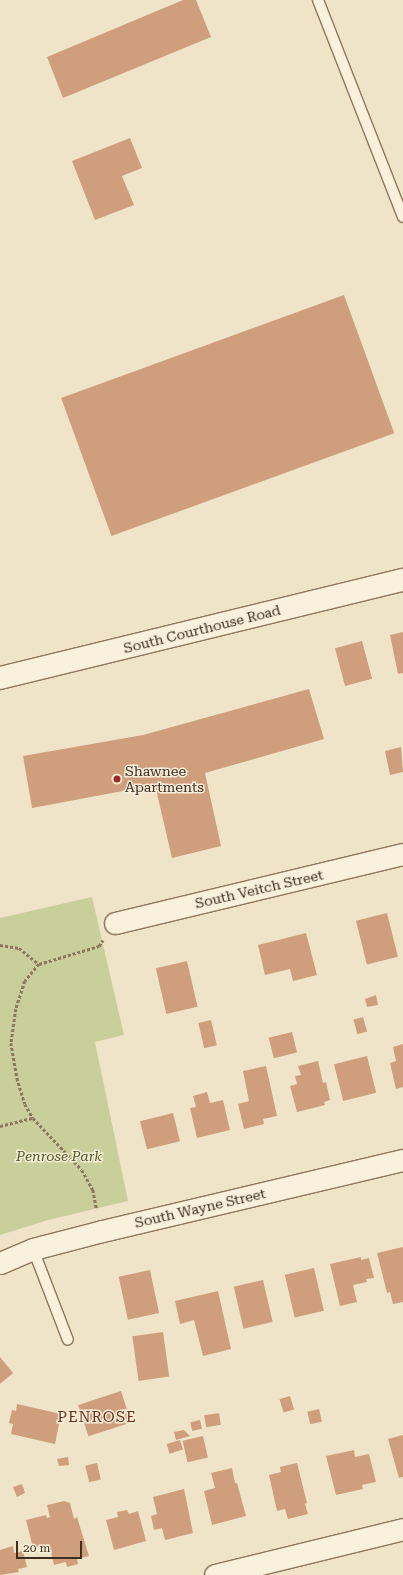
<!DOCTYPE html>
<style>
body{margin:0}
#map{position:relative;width:403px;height:1575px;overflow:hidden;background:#f0e4c8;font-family:"Roboto Serif",serif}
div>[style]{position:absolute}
.green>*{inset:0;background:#c9cf9b}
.building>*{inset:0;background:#cf9f7d;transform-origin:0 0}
.path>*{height:2.5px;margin-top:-1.25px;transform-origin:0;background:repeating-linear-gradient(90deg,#8d765c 0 3px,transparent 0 5px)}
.roads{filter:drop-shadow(1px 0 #8d765c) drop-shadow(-1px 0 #8d765c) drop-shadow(0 1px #8d765c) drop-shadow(0 -1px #8d765c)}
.service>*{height:10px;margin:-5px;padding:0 5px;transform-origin:5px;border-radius:5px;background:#faf1dc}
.minor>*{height:21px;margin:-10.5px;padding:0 10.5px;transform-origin:10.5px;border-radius:10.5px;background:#faf1dc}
.tertiary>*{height:22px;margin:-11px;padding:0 11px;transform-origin:11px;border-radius:11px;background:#faf1dc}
.dots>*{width:11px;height:11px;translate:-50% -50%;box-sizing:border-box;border:2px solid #f7eed8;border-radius:50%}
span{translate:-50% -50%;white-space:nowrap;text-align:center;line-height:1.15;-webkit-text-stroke:3px #f7eed8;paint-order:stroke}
.street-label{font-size:14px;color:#3d2e20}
.poi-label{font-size:14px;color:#3d2e20}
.left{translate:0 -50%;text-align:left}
.park-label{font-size:14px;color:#4d5a26;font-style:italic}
.neighbourhood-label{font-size:15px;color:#6b2e1e;letter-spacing:1px}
.scale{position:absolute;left:16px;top:1541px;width:66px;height:18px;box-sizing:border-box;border:2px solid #3d2e20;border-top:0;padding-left:5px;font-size:12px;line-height:14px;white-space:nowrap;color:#3d2e20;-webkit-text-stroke:3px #f7eed8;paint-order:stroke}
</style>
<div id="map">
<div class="green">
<div style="clip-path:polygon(92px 897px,124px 1035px,95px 1042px,128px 1201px,48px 1220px,0 1235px,0 918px)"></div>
</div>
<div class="building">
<div style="clip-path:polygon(183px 0,196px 0,211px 37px,63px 98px,47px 57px)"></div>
<div style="clip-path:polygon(130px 138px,142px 168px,122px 176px,134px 205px,95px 220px,72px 161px)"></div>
<div style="left:344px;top:295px;width:147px;height:301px;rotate:70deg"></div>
<div style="clip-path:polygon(403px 632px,403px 673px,398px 674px,390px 635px)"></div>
<div style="left:362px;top:641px;width:39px;height:28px;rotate:75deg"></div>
<div style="clip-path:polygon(309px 689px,324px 739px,205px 773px,221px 846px,172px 858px,155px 785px,32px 808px,23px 756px,143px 735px)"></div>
<div style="clip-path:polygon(401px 747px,403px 772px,390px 775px,385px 751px)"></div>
<div style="left:387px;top:913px;width:45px;height:32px;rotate:76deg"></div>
<div style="clip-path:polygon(306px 933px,317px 975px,293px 981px,290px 969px,265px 975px,258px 945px)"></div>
<div style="left:187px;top:961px;width:47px;height:32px;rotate:77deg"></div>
<div style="clip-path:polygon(376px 995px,378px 1005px,367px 1007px,365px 999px)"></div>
<div style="left:363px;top:1017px;width:15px;height:10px;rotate:74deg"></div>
<div style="left:211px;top:1020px;width:26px;height:13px;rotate:77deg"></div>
<div style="left:292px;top:1032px;width:21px;height:24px;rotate:76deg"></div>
<div style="clip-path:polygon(403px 1044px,403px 1087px,396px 1089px,390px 1063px,396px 1061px,393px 1047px)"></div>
<div style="left:367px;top:1056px;width:38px;height:34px;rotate:76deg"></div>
<div style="clip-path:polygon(318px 1061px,323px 1083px,326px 1082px,330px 1100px,324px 1102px,325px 1105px,297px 1112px,290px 1086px,297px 1084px,295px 1076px,301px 1075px,298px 1066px)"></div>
<div style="clip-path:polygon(266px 1066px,277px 1116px,263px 1119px,264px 1124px,244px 1129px,238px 1104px,249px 1101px,243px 1071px)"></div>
<div style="clip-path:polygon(207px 1092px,210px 1103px,223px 1100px,230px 1130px,197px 1138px,190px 1108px,196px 1107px,193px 1096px)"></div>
<div style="left:173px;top:1113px;width:29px;height:34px;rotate:76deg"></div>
<div style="clip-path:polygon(403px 1247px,403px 1302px,393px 1304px,390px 1292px,387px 1293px,377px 1253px)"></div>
<div style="clip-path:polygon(361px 1257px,361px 1260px,369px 1258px,374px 1278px,366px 1279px,367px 1282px,353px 1285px,357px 1302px,340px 1306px,330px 1264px)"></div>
<div style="left:314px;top:1268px;width:44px;height:30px;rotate:77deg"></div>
<div style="left:150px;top:1270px;width:44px;height:32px;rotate:78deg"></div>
<div style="left:263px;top:1280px;width:43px;height:30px;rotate:77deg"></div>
<div style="clip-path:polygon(218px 1291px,231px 1349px,203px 1356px,194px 1320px,180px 1324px,175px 1301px)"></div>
<div style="left:163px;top:1332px;width:45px;height:31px;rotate:82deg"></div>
<div style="clip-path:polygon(0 1357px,13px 1373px,0 1384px)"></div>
<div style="left:121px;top:1391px;width:33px;height:45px;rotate:72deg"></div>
<div style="left:290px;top:1396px;width:14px;height:11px;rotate:73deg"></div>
<div style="clip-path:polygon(17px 1404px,61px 1414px,55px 1444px,11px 1434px,13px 1424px,9px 1423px,12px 1410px,16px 1411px)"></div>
<div style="left:319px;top:1409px;width:13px;height:12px;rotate:77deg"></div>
<div style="left:219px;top:1413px;width:12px;height:15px;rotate:81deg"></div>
<div style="left:200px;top:1420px;width:9px;height:10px;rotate:77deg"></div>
<div style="clip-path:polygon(184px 1430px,190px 1436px,176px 1440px,174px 1432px)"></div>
<div style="clip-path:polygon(403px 1435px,403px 1477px,399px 1478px,388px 1439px)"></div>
<div style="left:203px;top:1436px;width:22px;height:21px;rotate:77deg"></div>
<div style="left:180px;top:1440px;width:10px;height:14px;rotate:73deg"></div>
<div style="clip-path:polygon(354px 1450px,355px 1457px,369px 1454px,376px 1482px,362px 1485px,363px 1489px,336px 1495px,326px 1456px)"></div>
<div style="clip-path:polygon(68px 1457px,69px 1465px,59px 1466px,57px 1459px)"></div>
<div style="left:97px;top:1463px;width:17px;height:12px;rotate:77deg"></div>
<div style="clip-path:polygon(297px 1463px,307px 1503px,305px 1504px,308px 1514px,288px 1519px,285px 1509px,277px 1511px,269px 1475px,281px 1472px,280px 1467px)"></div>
<div style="clip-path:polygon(232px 1468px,235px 1483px,237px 1483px,246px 1516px,212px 1525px,204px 1491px,215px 1488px,211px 1473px)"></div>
<div style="clip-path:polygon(22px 1484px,25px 1493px,17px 1497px,13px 1487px)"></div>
<div style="clip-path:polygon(184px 1489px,193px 1533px,165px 1540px,162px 1528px,154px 1530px,151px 1516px,157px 1514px,153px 1497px)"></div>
<div style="clip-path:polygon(64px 1501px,70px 1503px,74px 1519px,77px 1517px,89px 1556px,77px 1559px,78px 1564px,67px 1567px,66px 1562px,54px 1565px,49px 1544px,33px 1548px,26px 1520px,46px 1515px,47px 1518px,50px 1517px,47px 1505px)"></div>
<div style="clip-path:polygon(127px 1510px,129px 1514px,138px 1511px,146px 1541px,114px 1550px,106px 1520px,118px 1517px,117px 1512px)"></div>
<div style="clip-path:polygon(13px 1546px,14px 1553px,23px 1551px,27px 1567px,18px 1569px,19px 1572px,0 1575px,0 1550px)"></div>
</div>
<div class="path">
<div style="left:0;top:945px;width:19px;rotate:9deg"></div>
<div style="left:19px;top:948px;width:26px;rotate:39deg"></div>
<div style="left:39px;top:964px;width:63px;rotate:-16.7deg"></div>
<div style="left:99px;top:946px;width:7px;rotate:-56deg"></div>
<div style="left:39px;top:964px;width:22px;rotate:129deg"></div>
<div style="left:25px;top:981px;width:29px;rotate:108deg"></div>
<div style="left:16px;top:1009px;width:34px;rotate:98deg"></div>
<div style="left:11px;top:1043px;width:36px;rotate:80deg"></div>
<div style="left:17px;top:1078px;width:27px;rotate:73deg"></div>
<div style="left:25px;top:1104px;width:16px;rotate:60deg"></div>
<div style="left:33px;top:1118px;width:71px;rotate:46.7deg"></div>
<div style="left:82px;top:1170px;width:23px;rotate:61deg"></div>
<div style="left:93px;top:1190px;width:20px;rotate:79deg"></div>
<div style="left:0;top:1126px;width:34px;rotate:-14deg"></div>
</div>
<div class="roads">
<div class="service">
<div style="left:318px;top:0;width:233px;rotate:68.6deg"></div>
<div style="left:33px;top:1249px;width:97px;rotate:69deg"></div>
</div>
<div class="minor">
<div style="left:115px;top:923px;width:296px;rotate:-13.5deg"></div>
<div style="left:0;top:1263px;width:36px;rotate:-23deg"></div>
<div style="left:33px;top:1249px;width:71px;rotate:-14.6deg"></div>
<div style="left:102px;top:1231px;width:309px;rotate:-13.3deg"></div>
<div style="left:215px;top:1575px;width:194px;rotate:-13.7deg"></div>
</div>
<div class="tertiary">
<div style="left:0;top:678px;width:415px;rotate:-13.7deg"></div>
</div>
</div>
<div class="dots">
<div style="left:117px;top:779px;background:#9e2a2b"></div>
</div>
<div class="street-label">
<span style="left:202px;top:629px;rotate:-14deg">South Courthouse Road</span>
<span style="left:259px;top:889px;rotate:-13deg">South Veitch Street</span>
<span style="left:200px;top:1208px;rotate:-13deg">South Wayne Street</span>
</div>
<div class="poi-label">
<span class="left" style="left:125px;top:779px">Shawnee<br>Apartments</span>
</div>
<div class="park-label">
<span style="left:59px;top:1156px">Penrose Park</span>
</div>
<div class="neighbourhood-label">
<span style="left:97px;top:1418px">PENROSE</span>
</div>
<div class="scale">20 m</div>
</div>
